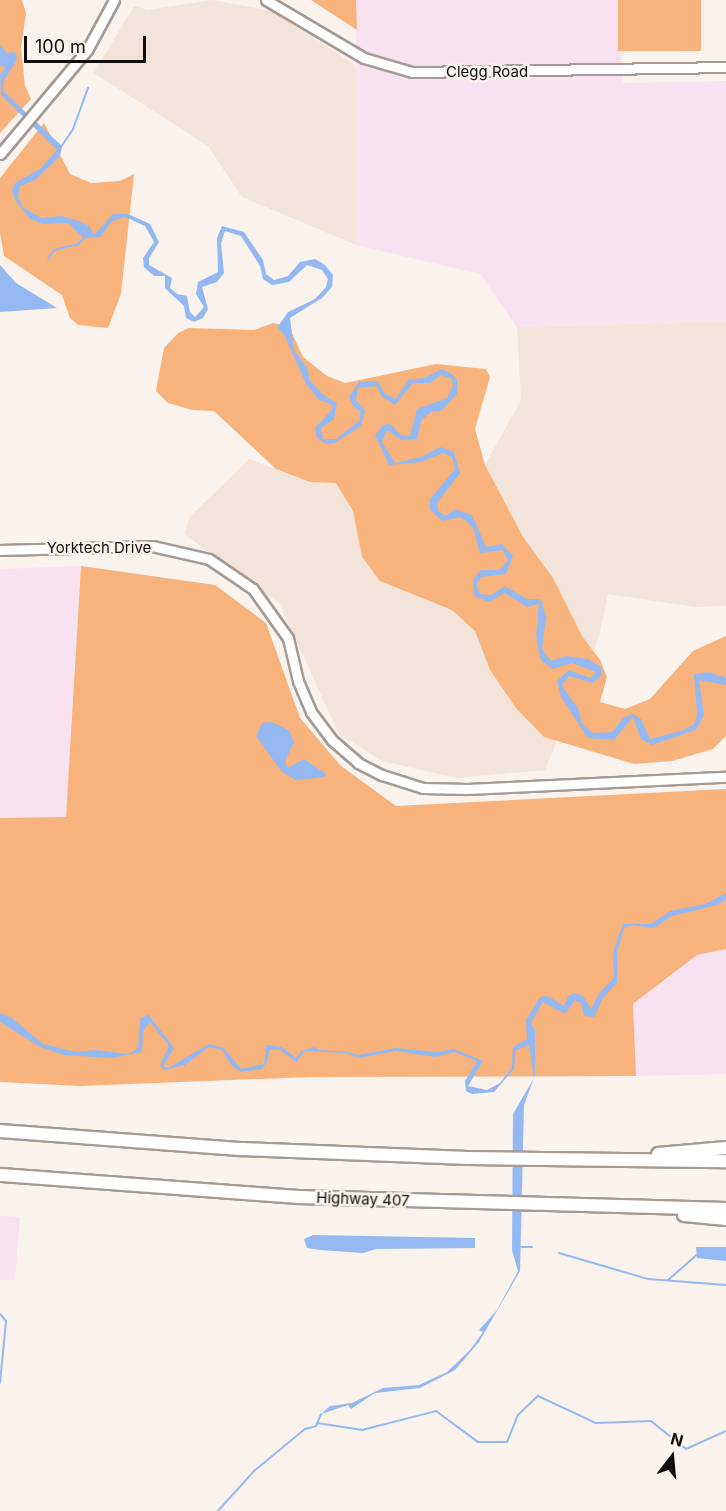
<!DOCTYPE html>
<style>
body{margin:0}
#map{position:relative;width:726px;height:1511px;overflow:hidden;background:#faf2ec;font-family:Inter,sans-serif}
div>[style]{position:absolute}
.built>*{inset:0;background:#f3e4d9}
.industrial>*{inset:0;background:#f9e2ef}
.green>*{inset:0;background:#f8b27c;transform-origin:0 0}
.water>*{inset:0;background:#94b9f2}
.stream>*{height:2px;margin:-1px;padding:0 1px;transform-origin:1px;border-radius:1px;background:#94b9f2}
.roads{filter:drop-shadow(2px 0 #a39b96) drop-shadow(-2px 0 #a39b96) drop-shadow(0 2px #a39b96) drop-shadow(0 -2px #a39b96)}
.secondary>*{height:9px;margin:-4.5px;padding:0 4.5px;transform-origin:4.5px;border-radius:4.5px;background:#fff}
.highway>*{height:12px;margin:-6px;padding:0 6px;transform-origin:6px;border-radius:6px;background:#fff}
span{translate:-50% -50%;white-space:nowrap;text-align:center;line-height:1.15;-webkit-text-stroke:5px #faf2ec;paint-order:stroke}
.street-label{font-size:15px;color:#100e0c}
.north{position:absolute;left:642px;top:1427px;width:60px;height:60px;-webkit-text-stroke:4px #faf2ec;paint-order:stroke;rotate:16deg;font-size:16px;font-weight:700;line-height:24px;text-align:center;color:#100e0c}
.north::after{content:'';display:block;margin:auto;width:21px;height:27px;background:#100e0c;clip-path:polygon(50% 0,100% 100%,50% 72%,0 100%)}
.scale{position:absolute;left:24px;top:36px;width:122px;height:27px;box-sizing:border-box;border:3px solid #100e0c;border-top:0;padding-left:8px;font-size:18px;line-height:21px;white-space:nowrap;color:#100e0c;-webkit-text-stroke:4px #faf2ec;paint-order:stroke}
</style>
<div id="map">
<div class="built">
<div style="clip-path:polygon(212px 0,272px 11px,358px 67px,356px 245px,242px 197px,208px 146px,94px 73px,134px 6px,148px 10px)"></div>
<div style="clip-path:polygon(726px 321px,726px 606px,695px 607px,608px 594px,599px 637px,545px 770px,456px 778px,382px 761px,339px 734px,279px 603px,184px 534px,190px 517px,249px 459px,310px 482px,336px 483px,353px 511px,362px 557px,485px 465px,521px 400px,517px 327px)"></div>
</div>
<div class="industrial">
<div style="clip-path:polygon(356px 0,618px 0,623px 83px,726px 81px,726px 321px,517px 327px,480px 274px,356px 245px)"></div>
<div style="clip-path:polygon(81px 566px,66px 817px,0 818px,0 569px)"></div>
<div style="clip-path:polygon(726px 949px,726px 1074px,636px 1076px,633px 1004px,697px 955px)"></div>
<div style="clip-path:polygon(0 1216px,20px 1217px,15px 1280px,0 1280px)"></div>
</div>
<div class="green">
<div style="clip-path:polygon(0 0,22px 0,26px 13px,21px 48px,25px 86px,31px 99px,0 133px)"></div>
<div style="clip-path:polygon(311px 0,356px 0,357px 30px)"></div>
<div style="left:618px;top:0;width:83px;height:51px"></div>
<div style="clip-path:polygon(44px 123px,70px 174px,91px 183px,120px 181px,134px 174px,121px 294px,108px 328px,78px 325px,70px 318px,62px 295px,4px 256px,0 233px,0 178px)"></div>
<div style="clip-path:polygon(273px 323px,289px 327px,303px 357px,327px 376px,345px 383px,436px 364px,486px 369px,490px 377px,475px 429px,485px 465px,523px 537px,553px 578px,582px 636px,600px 660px,607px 677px,600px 702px,625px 709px,650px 699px,693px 651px,726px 636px,726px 736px,713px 749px,672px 761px,634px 764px,544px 737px,516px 708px,490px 670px,475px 631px,452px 610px,380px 581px,362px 557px,353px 511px,336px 483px,310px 482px,276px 469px,214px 411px,192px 410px,168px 403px,156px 391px,164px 348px,178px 333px,189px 328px,254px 330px)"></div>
<div style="clip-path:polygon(81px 566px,215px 585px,266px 623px,300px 718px,341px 766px,396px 806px,726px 789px,726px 949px,697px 955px,633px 1004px,636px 1076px,310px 1077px,81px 1086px,0 1082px,0 818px,66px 817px)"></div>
</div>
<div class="water">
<div style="clip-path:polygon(0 45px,7px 53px,15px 52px,17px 59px,4px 81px,3px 91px,62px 146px,60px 156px,35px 180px,20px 186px,18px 197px,23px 207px,41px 218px,61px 216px,79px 221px,89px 226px,94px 235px,113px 214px,128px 214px,150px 224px,159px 242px,149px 258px,149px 265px,172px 278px,170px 288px,177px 294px,187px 296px,190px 312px,195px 317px,204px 307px,196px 294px,198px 282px,218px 272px,217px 238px,222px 226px,244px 232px,263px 260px,266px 274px,274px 280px,288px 276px,300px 262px,315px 259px,325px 265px,333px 275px,332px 287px,322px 298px,290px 318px,294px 350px,308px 369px,309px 379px,322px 394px,337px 403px,334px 419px,321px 428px,323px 439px,336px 439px,360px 420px,360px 411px,353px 406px,349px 397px,359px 382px,378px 381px,385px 394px,396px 399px,408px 380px,424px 378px,442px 369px,452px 374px,457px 380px,457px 394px,441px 411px,431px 412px,421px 421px,417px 439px,401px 440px,387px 430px,382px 442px,395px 463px,421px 457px,440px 447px,454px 452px,460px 473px,437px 503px,438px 511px,446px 516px,455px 509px,472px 515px,486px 547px,502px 544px,513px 556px,506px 574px,481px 577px,477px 583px,479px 594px,491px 595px,505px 586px,527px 599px,541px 599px,546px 616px,542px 649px,551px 661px,566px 656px,588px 659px,601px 667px,602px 675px,593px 683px,569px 676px,562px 686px,578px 708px,582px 723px,593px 733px,612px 732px,623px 718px,633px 714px,641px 719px,650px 739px,684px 730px,694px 724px,697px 714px,694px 674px,709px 672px,726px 678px,726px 685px,699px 680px,704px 715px,696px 730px,652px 745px,641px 739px,633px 717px,614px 740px,588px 738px,561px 697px,557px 681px,569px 670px,590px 678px,596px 672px,572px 663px,552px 669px,540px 659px,536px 636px,539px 604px,527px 607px,505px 593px,489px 602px,474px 596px,473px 579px,481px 570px,499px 570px,508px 561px,503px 550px,480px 553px,473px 528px,465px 520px,460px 517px,442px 521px,430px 510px,430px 499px,455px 469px,452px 457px,443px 453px,421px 462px,389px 465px,375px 435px,383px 425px,390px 424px,401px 435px,410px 436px,417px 409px,447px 398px,453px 385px,452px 379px,441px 375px,430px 383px,413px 383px,395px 405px,381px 396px,377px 386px,358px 388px,356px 400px,365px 410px,361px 426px,335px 443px,326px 444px,317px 438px,315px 428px,332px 409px,331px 404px,319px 400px,306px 384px,284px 334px,277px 328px,288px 312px,315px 299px,326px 287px,328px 279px,322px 270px,307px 265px,289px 282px,272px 285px,263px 279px,260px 266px,241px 236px,225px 231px,221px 243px,224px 273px,217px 282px,202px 287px,208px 309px,203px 318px,194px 322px,186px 318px,184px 306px,165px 288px,165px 276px,154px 276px,144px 267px,143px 258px,154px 242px,145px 226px,125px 217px,112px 221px,100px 237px,84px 238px,68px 223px,43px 224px,30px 219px,15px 200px,12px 190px,15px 183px,40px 169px,57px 150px,1px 95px,0 74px,5px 68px,0 65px)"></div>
<div style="clip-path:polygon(0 265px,16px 283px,57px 308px,0 312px)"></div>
<div style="clip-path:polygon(271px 722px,289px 730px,294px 742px,285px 761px,288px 768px,304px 759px,326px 774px,325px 777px,296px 780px,282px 772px,256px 736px,262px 723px)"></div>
<div style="clip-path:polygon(726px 893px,726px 899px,717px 905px,672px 916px,654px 928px,632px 925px,624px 928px,617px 953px,617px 983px,603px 998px,594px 1017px,584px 1016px,581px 1003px,575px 1000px,565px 1014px,543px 1002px,531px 1023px,535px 1030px,535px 1075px,524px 1105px,520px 1271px,479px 1342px,455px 1370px,420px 1388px,375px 1393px,351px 1409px,348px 1405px,321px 1414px,330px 1406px,352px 1403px,383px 1388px,419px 1385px,447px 1372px,470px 1350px,483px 1332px,479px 1330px,497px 1310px,518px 1271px,512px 1250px,513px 1114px,534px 1078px,529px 1045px,516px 1050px,514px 1069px,494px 1092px,472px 1094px,466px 1091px,465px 1081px,477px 1061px,454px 1052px,435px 1057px,396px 1051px,359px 1058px,345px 1053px,305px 1051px,296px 1062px,280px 1050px,270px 1049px,267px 1062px,262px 1069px,241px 1072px,232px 1066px,222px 1050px,209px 1047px,185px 1065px,164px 1070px,160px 1065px,169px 1046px,150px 1022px,143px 1031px,142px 1052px,112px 1058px,64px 1055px,40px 1047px,0 1022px,0 1013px,12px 1018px,43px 1044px,76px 1052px,96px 1050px,128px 1054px,138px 1048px,140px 1019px,148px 1014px,174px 1048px,163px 1066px,168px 1068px,209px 1044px,224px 1048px,241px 1069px,264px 1064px,266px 1045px,282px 1047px,296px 1058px,301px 1051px,315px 1047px,320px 1050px,347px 1052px,358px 1055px,396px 1048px,437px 1052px,454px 1049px,483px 1061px,468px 1086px,487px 1090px,500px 1083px,512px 1067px,513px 1047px,527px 1039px,526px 1020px,540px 997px,548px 996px,564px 1006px,568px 996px,574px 993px,583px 996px,591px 1009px,600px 992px,614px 978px,613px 952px,623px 924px,651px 924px,670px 911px,705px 904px)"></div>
<div style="clip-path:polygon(313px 1235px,475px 1238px,475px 1248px,376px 1249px,363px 1253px,321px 1250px,307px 1248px,304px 1239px)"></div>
<div style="clip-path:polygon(696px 1247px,726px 1247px,726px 1261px,697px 1258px)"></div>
</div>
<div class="stream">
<div style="left:61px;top:147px;width:22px;rotate:-56deg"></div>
<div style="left:73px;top:129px;width:44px;rotate:-69.9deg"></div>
<div style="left:48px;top:259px;width:11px;rotate:-56deg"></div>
<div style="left:54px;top:250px;width:25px;rotate:-14deg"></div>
<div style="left:78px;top:244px;width:10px;rotate:-45deg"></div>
<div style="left:521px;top:1247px;width:11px"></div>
<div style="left:559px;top:1253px;width:93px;rotate:16.3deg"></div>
<div style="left:648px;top:1279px;width:78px;rotate:4.4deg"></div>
<div style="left:668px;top:1280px;width:38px;rotate:-41deg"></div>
<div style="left:0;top:1314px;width:9px;rotate:49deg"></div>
<div style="left:6px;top:1321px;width:62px;rotate:95.5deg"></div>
<div style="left:317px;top:1423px;width:46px;rotate:8.8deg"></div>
<div style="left:362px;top:1430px;width:76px;rotate:-14.4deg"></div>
<div style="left:436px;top:1411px;width:52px;rotate:36.4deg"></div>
<div style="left:478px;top:1442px;width:29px"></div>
<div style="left:507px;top:1442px;width:29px;rotate:-68deg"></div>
<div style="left:518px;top:1415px;width:28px;rotate:-44deg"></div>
<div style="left:538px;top:1396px;width:64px;rotate:25deg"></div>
<div style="left:596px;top:1423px;width:55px;rotate:-2.1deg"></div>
<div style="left:651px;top:1421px;width:45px;rotate:38.7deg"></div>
<div style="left:686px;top:1449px;width:44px;rotate:-24.2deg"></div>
<div style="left:218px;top:1511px;width:54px;rotate:-48deg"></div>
<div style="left:254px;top:1471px;width:66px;rotate:-39.5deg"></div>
<div style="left:305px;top:1429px;width:11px;rotate:-15deg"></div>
<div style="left:316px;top:1426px;width:13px;rotate:-67deg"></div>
</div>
<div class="roads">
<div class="secondary">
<div style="left:266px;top:0;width:114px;rotate:30.6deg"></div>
<div style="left:364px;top:58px;width:50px;rotate:16.3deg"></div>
<div style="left:412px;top:72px;width:314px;rotate:-0.9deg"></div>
<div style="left:0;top:154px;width:136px;rotate:-50.1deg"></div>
<div style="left:87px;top:50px;width:57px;rotate:-61.6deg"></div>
<div style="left:0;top:550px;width:152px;rotate:-1.5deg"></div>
<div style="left:152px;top:546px;width:58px;rotate:12.8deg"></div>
<div style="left:209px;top:559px;width:53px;rotate:34.3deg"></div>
<div style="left:253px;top:589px;width:60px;rotate:54.5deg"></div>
<div style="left:288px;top:638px;width:44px;rotate:76.9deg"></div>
<div style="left:298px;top:681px;width:34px;rotate:67deg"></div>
<div style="left:311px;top:712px;width:35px;rotate:53deg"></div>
<div style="left:332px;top:740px;width:35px;rotate:41deg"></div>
<div style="left:358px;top:763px;width:27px;rotate:27deg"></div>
<div style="left:382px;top:775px;width:43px;rotate:17.6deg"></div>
<div style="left:423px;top:788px;width:44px;rotate:1.3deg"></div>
<div style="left:467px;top:789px;width:259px;rotate:-2.7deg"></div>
</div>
<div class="highway">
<div style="left:0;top:1131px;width:243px;rotate:4.3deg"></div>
<div style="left:242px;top:1149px;width:226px;rotate:2.3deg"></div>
<div style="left:468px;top:1158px;width:258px;rotate:0.7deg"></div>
<div style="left:658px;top:1154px;width:68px;rotate:-5deg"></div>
<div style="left:0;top:1175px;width:300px;rotate:4.2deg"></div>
<div style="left:299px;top:1197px;width:427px;rotate:1.6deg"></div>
<div style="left:684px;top:1215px;width:42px;rotate:5.4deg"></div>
</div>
</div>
<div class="street-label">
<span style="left:487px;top:72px">Clegg Road</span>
<span style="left:99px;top:548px">Yorktech Drive</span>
<span style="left:363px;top:1199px;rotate:2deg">Highway 407</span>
</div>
<div class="north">N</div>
<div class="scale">100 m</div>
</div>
